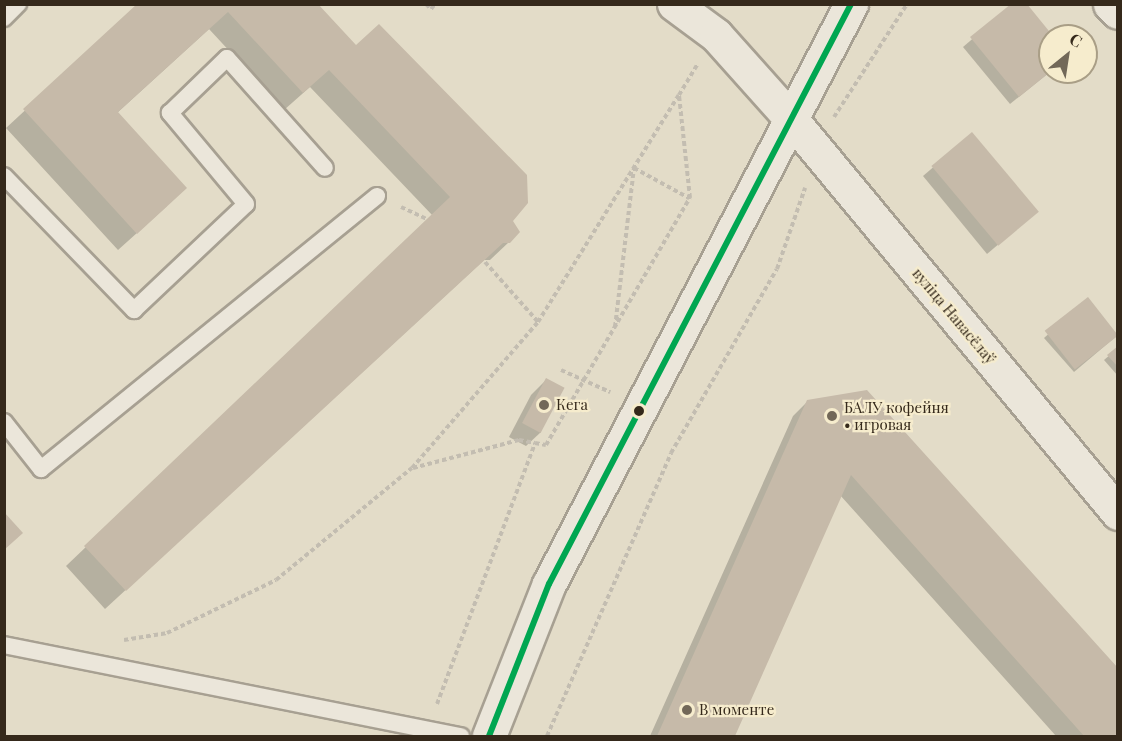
<!DOCTYPE html>
<meta charset="utf-8">
<style>
body{margin:0}
#map{position:relative;width:1122px;height:741px;overflow:hidden;background:#e3dcc8;font-family:"Playfair Display",serif}
div>[style]{position:absolute}
.shadow>*{inset:0;background:#0003}
.building>*{inset:0;background:#c6baa9;transform-origin:0 0}
.path>*{height:4px;margin-top:-2px;transform-origin:0;background:repeating-linear-gradient(90deg,#c3bdb1 0 4.5px,transparent 0 7.5px)}
.roads{filter:drop-shadow(2px 0 #a7a092) drop-shadow(-2px 0 #a7a092) drop-shadow(0 2px #a7a092) drop-shadow(0 -2px #a7a092)}
.lane>*{height:16px;margin:-8px;padding:0 8px;transform-origin:8px;border-radius:8px;background:#ebe6da}
.street>*{height:33px;margin:-16.5px;padding:0 16.5px;transform-origin:16.5px;border-radius:16.5px;background:#ebe6da}
.secondary>*{height:33px;margin:-16.5px;padding:0 16.5px;transform-origin:16.5px;border-radius:16.5px;background:#ebe6da}
.bus-1>*{height:6px;margin:-3px;padding:0 3px;transform-origin:3px;border-radius:3px;background:#00a651}
.dots>*{width:16px;height:16px;translate:-50% -50%;box-sizing:border-box;border:3px solid #f6eccd;border-radius:50%}
span{translate:-50% -50%;white-space:nowrap;text-align:center;line-height:1.15;-webkit-text-stroke:4.5px #f6eccd;paint-order:stroke}
.street-label{font-size:15px;color:#35291b}
.poi-label{font-size:15px;color:#35291b}
.left{translate:0 -50%;text-align:left}
.frame{position:absolute;inset:0;border:6px solid #35291b;pointer-events:none}
.north{position:absolute;left:1038px;top:24px;width:60px;height:60px;box-sizing:border-box;background:#f6eccd;border:2px solid #a99e86;border-radius:50%;rotate:30deg;font-size:16px;font-weight:700;line-height:24px;text-align:center;color:#35291b}
.north::after{content:'';display:block;margin:auto;width:21px;height:27px;background:#726858;clip-path:polygon(50% 0,100% 100%,50% 72%,0 100%)}
</style>
<div id="map">
<div class="shadow">
<div style="clip-path:polygon(140px 4px,316px 4px,511px 220px,509px 242px,490px 260px,484px 260px,105px 609px,66px 566px,433px 216px,310px 87px,284px 110px,209px 29px,117px 113px,167px 206px,118px 250px,6px 128px)"></div>
<div style="clip-path:polygon(1013px 4px,1050px 72px,1010px 104px,963px 47px)"></div>
<div style="clip-path:polygon(972px 134px,1027px 220px,987px 254px,923px 176px)"></div>
<div style="clip-path:polygon(1088px 299px,1113px 339px,1074px 372px,1044px 338px)"></div>
<div style="clip-path:polygon(1118px 348px,1118px 376px,1104px 360px)"></div>
<div style="clip-path:polygon(546px 380px,541px 432px,526px 446px,509px 437px,531px 395px)"></div>
<div style="clip-path:polygon(808px 401px,1118px 670px,1118px 736px,1056px 736px,840px 495px,734px 736px,650px 736px,793px 416px)"></div>
</div>
<div class="building">
<div style="clip-path:polygon(137px 4px,318px 4px,356px 45px,379px 24px,527px 175px,528px 203px,513px 221px,520px 232px,510px 243px,503px 243px,126px 591px,84px 546px,450px 197px,329px 70px,303px 93px,228px 12px,118px 112px,187px 188px,137px 234px,23px 109px)"></div>
<div style="clip-path:polygon(1011px 4px,1027px 4px,1053px 36px,1050px 72px,1019px 97px,970px 37px)"></div>
<div style="left:972px;top:132px;width:104px;height:53px;rotate:50deg"></div>
<div style="left:1088px;top:297px;width:49px;height:55px;rotate:52deg"></div>
<div style="clip-path:polygon(1118px 346px,1118px 367px,1107px 355px)"></div>
<div style="left:546px;top:378px;width:21px;height:51px;rotate:28deg"></div>
<div style="clip-path:polygon(867px 390px,1118px 668px,1118px 736px,1084px 736px,851px 475px,735px 736px,657px 736px,807px 400px)"></div>
<div style="clip-path:polygon(4px 512px,23px 533px,4px 550px)"></div>
</div>
<div class="path">
<div style="left:426px;top:4px;width:7px;rotate:45deg"></div>
<div style="left:431px;top:9px;width:6px;rotate:-51deg"></div>
<div style="left:834px;top:117px;width:135px;rotate:-57.1deg"></div>
<div style="left:401px;top:207px;width:29px;rotate:25deg"></div>
<div style="left:485px;top:262px;width:80px;rotate:48.5deg"></div>
<div style="left:615px;top:327px;width:160px;rotate:-83.2deg"></div>
<div style="left:634px;top:168px;width:63px;rotate:28.6deg"></div>
<div style="left:561px;top:370px;width:54px;rotate:24.2deg"></div>
<div style="left:413px;top:468px;width:110px;rotate:-14.8deg"></div>
<div style="left:519px;top:440px;width:16px;rotate:11deg"></div>
<div style="left:124px;top:640px;width:44px;rotate:-9.2deg"></div>
<div style="left:167px;top:633px;width:121px;rotate:-25.9deg"></div>
<div style="left:276px;top:580px;width:176px;rotate:-39.5deg"></div>
<div style="left:412px;top:468px;width:193px;rotate:-49.2deg"></div>
<div style="left:538px;top:322px;width:267px;rotate:-58.2deg"></div>
<div style="left:437px;top:704px;width:279px;rotate:-69.4deg"></div>
<div style="left:535px;top:443px;width:11px;rotate:10deg"></div>
<div style="left:546px;top:445px;width:286px;rotate:-59.8deg"></div>
<div style="left:690px;top:198px;width:104px;rotate:-96.1deg"></div>
<div style="left:679px;top:95px;width:35px;rotate:-59deg"></div>
<div style="left:547px;top:736px;width:309px;rotate:-66.3deg"></div>
<div style="left:671px;top:453px;width:212px;rotate:-60.1deg"></div>
<div style="left:777px;top:269px;width:86px;rotate:-70.9deg"></div>
</div>
<div class="roads">
<div class="lane">
<div style="left:4px;top:18px;width:20px;rotate:-45deg"></div>
<div style="left:4px;top:176px;width:187px;rotate:45.9deg"></div>
<div style="left:134px;top:310px;width:154px;rotate:-43.4deg"></div>
<div style="left:246px;top:204px;width:119px;rotate:-129.9deg"></div>
<div style="left:170px;top:113px;width:79px;rotate:-44deg"></div>
<div style="left:227px;top:58px;width:147px;rotate:48.3deg"></div>
<div style="left:4px;top:422px;width:60px;rotate:51.8deg"></div>
<div style="left:41px;top:469px;width:433px;rotate:-39.1deg"></div>
<div style="left:4px;top:645px;width:466px;rotate:11.3deg"></div>
</div>
<div class="street">
<div style="left:1110px;top:4px;width:11px;rotate:45deg"></div>
<div style="left:791px;top:119px;width:512px;rotate:50.31deg"></div>
</div>
<div class="secondary">
<div style="left:674px;top:4px;width:52px;rotate:36.4deg"></div>
<div style="left:716px;top:35px;width:113px;rotate:48.2deg"></div>
<div style="left:489px;top:736px;width:163px;rotate:-68.5deg"></div>
<div style="left:549px;top:584px;width:654px;rotate:-62.49deg"></div>
</div>
</div>
<div class="bus-1">
<div style="left:489px;top:736px;width:163px;rotate:-68.5deg"></div>
<div style="left:549px;top:584px;width:654px;rotate:-62.49deg"></div>
</div>
<div class="dots">
<div style="left:544px;top:405px;background:#726858"></div>
<div style="left:639px;top:411px;background:#35291b"></div>
<div style="left:832px;top:416px;background:#726858"></div>
<div style="left:687px;top:710px;background:#726858"></div>
</div>
<div class="street-label">
<span style="left:954px;top:316px;rotate:50deg">вуліца Навасёлаў</span>
</div>
<div class="poi-label">
<span class="left" style="left:556px;top:405px">Кега</span>
<span class="left" style="left:844px;top:416px">БАЛУ кофейня<br>• игровая</span>
<span class="left" style="left:699px;top:710px">В моменте</span>
</div>
<div class="frame"></div>
<div class="north">С</div>
</div>
